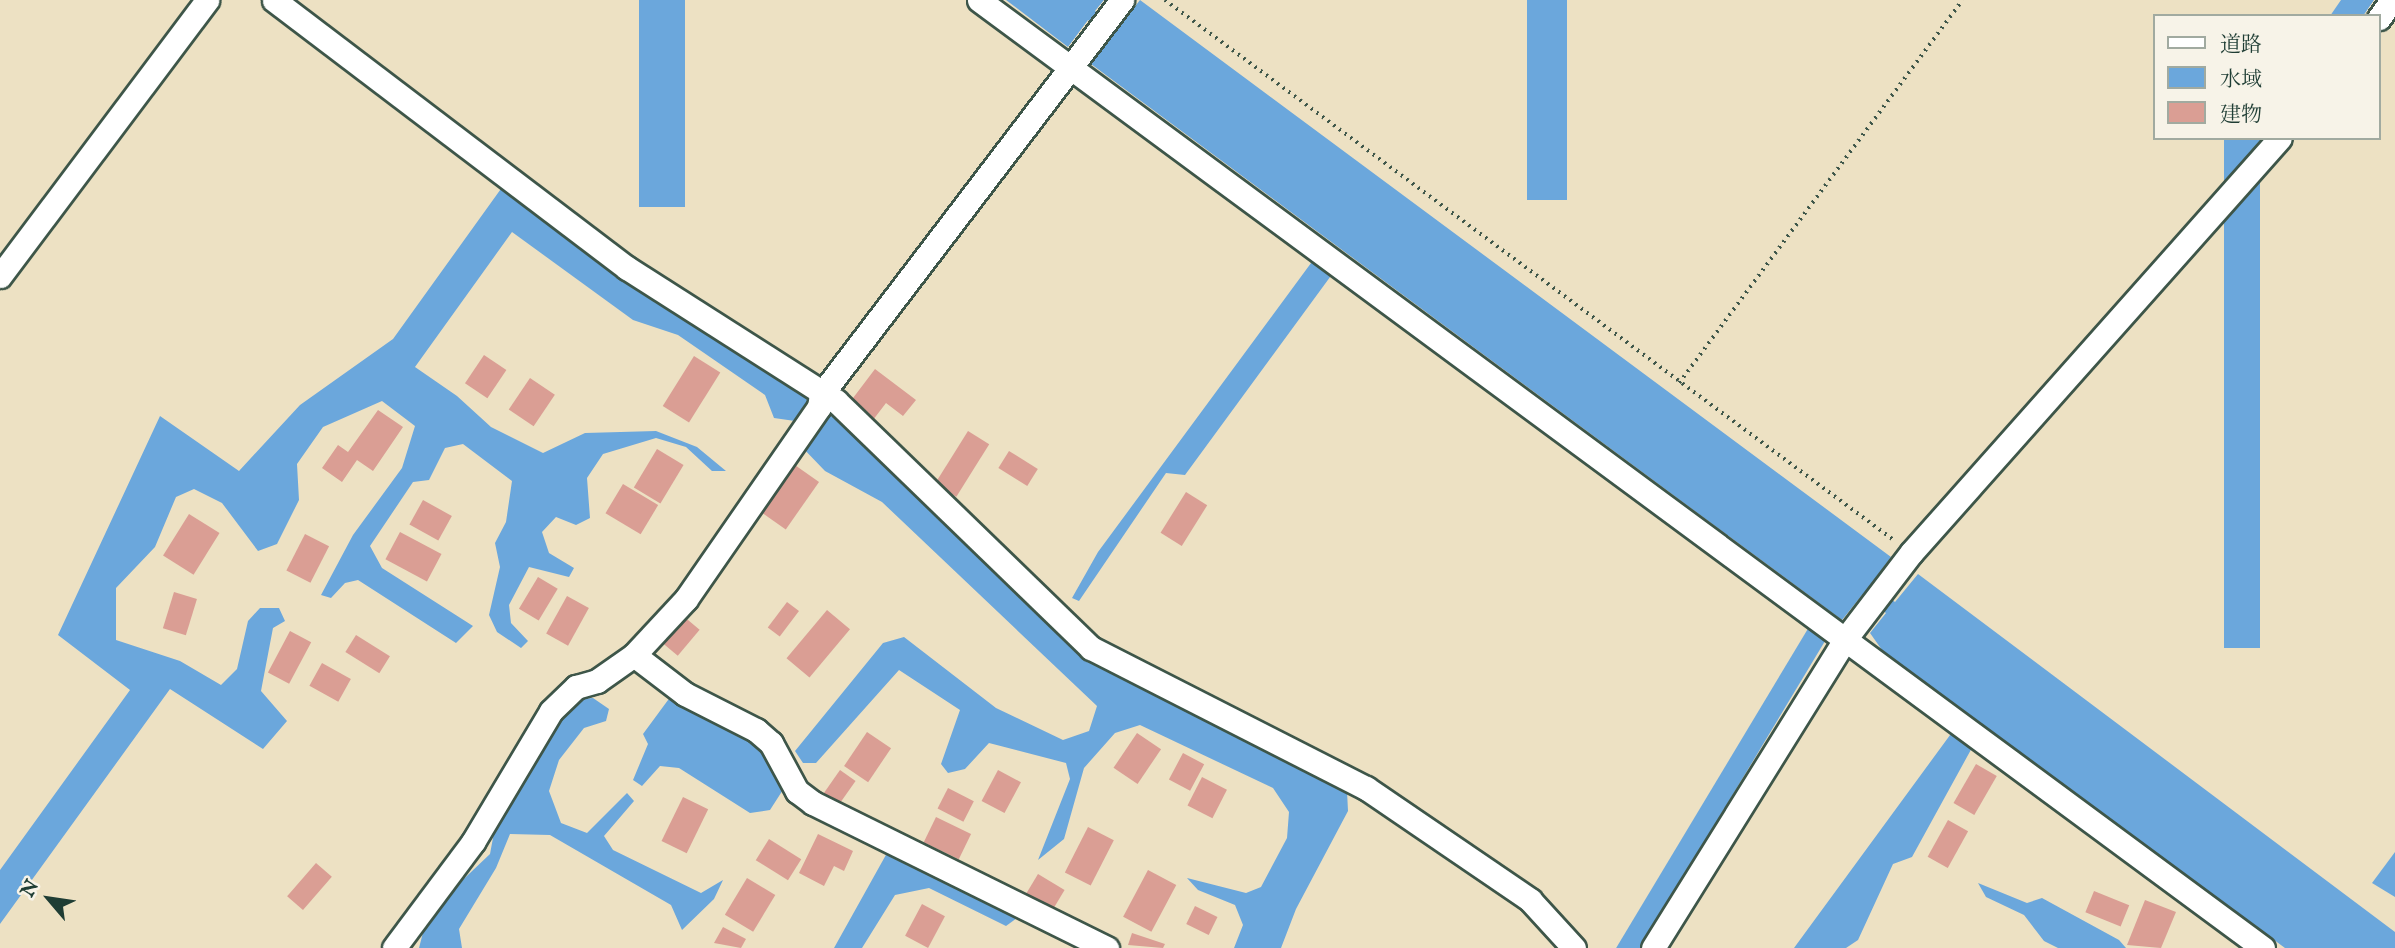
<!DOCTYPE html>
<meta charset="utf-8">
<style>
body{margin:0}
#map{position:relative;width:2395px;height:948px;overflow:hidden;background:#ede1c3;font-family:"IM FELL English","Noto Serif JP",serif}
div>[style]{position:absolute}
.water>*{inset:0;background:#6ba7dc;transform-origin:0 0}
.building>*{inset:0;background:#da9e94;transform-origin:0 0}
.path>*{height:3.5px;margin-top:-1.75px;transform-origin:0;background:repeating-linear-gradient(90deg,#3e5649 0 2px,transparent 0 7px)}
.roads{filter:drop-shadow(2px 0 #3e5649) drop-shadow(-2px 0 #3e5649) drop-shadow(0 2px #3e5649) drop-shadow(0 -2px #3e5649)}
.street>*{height:23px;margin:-11.5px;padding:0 11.5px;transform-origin:11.5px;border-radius:11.5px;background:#fff}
span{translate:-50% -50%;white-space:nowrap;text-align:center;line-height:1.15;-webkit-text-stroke:5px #f7f3e8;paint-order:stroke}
.legend{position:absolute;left:2153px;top:14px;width:228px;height:126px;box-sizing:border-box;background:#f7f3e8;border:2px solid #a1aaa0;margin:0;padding:9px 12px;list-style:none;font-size:21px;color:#1f3d34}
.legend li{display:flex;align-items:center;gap:14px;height:35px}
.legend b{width:35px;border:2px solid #a1aaa0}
.north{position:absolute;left:14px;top:864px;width:70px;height:70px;-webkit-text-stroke:5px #f7f3e8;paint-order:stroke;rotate:299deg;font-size:19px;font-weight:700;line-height:28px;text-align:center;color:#1f3d34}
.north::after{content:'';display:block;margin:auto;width:24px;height:32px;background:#1f3d34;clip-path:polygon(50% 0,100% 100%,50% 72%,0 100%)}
</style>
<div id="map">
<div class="water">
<div style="left:639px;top:0;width:46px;height:207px"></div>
<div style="clip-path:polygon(1006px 0,1104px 0,1095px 11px,1118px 28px,1140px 0,1891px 557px,1871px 584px,1895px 602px,1918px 574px,2395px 932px,2395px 948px,2285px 948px,1882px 650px,1870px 633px,1886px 613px,1862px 595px,1842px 620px,1091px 64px,1111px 37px,1088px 20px,1068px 47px)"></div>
<div style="left:1527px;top:0;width:40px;height:200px"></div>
<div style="clip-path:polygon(2341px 0,2374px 0,2363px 16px,2330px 16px)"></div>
<div style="left:2224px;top:138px;width:36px;height:510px"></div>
<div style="clip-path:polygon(503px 186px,761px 360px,798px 393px,810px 396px,823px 414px,834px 417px,1009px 587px,1105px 668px,1347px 791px,1348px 811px,1296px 909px,1281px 948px,1234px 948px,1243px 925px,1235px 905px,1198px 890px,1187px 878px,1246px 893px,1261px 887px,1287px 838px,1289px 812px,1273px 788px,1140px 725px,1115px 733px,1084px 768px,1064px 839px,1038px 860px,1070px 779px,1066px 763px,989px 743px,965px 769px,948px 773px,941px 764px,960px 710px,899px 670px,816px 763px,803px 763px,795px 751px,883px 643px,904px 637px,996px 708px,1063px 740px,1089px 731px,1097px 706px,882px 502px,825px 471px,800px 445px,802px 422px,774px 418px,765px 395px,678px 335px,633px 320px,512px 232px,415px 367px,457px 396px,491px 427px,543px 453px,585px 433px,656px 431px,697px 447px,726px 471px,712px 471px,686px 447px,656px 438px,603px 454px,587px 478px,590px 518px,576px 525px,556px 517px,542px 532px,549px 553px,574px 568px,569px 577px,529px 567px,509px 605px,511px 623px,528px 641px,521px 648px,497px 632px,489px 615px,500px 567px,495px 543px,506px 522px,512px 481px,463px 444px,445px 448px,429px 480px,413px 482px,370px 546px,382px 568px,473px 626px,456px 643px,358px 580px,345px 583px,331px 598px,321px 595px,353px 535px,402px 468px,415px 426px,382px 401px,323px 427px,297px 464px,299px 500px,277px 544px,258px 551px,222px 503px,194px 489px,176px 497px,155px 547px,116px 588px,116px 640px,180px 661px,221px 685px,237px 669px,248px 621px,260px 608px,279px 608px,285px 621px,273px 628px,261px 691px,287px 721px,263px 749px,170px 689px,0 924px,0 870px,130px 690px,58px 635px,160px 416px,239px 471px,300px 405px,393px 339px)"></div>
<div style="clip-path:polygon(1314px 259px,1333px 273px,1185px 475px,1166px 473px,1079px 601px,1072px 598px,1098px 552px)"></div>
<div style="left:1809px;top:627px;width:21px;height:380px;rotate:31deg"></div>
<div style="clip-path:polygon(671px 696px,753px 736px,788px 782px,770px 810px,750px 813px,679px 768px,660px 766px,642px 786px,633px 780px,648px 744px,643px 734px)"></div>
<div style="clip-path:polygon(593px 698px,609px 709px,606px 721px,584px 728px,559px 760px,549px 791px,561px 823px,587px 833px,627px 793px,634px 801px,604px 836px,613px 850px,701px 893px,723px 880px,714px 899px,682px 930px,671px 905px,550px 835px,510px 834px,496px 868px,459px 929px,462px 948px,419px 948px,428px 913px,490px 854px,495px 827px,558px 722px,577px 699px)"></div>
<div style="clip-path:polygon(1953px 731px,1973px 746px,1912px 857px,1893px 864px,1858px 940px,1846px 948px,1794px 948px)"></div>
<div style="clip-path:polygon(2395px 852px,2395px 897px,2372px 883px)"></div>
<div style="clip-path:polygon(887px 853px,1017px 918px,1006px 926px,929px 888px,895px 895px,862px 948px,834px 948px)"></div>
<div style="clip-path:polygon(1978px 883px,2027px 903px,2042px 898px,2119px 940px,2126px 948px,2058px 948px,2044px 941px,2024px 915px,1986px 897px)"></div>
</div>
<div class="building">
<div style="left:484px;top:355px;width:27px;height:34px;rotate:34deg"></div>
<div style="left:694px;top:356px;width:31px;height:59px;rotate:32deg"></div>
<div style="clip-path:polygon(875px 369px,916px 400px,903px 416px,886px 403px,873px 420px,850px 402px)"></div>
<div style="left:530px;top:378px;width:30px;height:38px;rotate:34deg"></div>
<div style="clip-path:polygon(378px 410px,403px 427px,373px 471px,357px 460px,342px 482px,322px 468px,338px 445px,348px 452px)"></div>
<div style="left:968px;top:431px;width:25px;height:62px;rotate:32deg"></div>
<div style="left:657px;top:449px;width:31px;height:45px;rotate:31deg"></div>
<div style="left:1009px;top:451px;width:34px;height:20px;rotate:32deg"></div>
<div style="left:792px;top:463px;width:33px;height:58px;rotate:35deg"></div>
<div style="left:623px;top:484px;width:41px;height:34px;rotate:31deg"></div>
<div style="left:1186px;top:492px;width:25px;height:48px;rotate:32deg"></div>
<div style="left:423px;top:500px;width:33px;height:28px;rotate:29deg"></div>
<div style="left:189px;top:514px;width:36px;height:49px;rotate:32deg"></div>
<div style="left:400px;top:532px;width:47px;height:31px;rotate:28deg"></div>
<div style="left:305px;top:534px;width:27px;height:41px;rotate:27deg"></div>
<div style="left:538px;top:577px;width:23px;height:37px;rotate:31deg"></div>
<div style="left:174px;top:592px;width:24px;height:38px;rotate:17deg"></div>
<div style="left:567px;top:596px;width:25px;height:43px;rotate:29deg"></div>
<div style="left:787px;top:602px;width:15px;height:32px;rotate:37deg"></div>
<div style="left:827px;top:610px;width:30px;height:63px;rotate:40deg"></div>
<div style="left:682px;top:615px;width:23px;height:34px;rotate:40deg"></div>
<div style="left:290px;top:631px;width:24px;height:47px;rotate:28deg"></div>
<div style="left:356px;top:635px;width:40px;height:20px;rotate:32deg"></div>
<div style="left:322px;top:663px;width:33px;height:26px;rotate:29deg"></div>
<div style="left:867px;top:732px;width:29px;height:41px;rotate:34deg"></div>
<div style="left:1137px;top:733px;width:29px;height:42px;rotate:34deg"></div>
<div style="left:1183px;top:753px;width:24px;height:30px;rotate:28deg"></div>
<div style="left:1976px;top:764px;width:24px;height:45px;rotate:30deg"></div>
<div style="left:840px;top:770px;width:19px;height:32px;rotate:35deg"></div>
<div style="left:998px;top:770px;width:26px;height:35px;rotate:28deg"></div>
<div style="left:1202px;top:777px;width:28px;height:32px;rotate:27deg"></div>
<div style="left:948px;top:788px;width:29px;height:23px;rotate:27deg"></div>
<div style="left:683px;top:797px;width:28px;height:49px;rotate:26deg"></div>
<div style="left:936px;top:817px;width:39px;height:28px;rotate:26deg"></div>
<div style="left:1948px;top:820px;width:23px;height:42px;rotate:29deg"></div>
<div style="left:1088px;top:827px;width:29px;height:51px;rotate:27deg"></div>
<div style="clip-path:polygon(818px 834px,853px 851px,844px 871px,834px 866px,824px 886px,799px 873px)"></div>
<div style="left:769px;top:839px;width:38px;height:25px;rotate:32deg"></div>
<div style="left:316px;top:863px;width:21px;height:44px;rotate:41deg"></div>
<div style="left:1148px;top:870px;width:32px;height:53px;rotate:28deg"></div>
<div style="left:1038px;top:874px;width:31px;height:23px;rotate:31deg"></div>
<div style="left:747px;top:878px;width:33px;height:43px;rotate:31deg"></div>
<div style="left:2094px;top:891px;width:38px;height:23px;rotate:22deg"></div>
<div style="clip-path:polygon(2145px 900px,2176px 912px,2161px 948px,2127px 945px)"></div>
<div style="left:922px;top:904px;width:26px;height:36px;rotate:28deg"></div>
<div style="left:1195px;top:906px;width:25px;height:20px;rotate:26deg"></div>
<div style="clip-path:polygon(723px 927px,746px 939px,741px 948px,714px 943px)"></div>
<div style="clip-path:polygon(1132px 933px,1165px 944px,1163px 948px,1128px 945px)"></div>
</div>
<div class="path">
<div style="left:1165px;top:0;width:909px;rotate:36.54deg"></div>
<div style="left:1679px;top:383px;width:476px;rotate:-53.5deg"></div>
</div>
<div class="roads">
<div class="street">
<div style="left:274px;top:0;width:443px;rotate:37.2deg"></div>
<div style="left:627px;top:268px;width:248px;rotate:32.5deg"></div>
<div style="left:836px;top:401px;width:355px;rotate:44.1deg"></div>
<div style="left:1091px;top:648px;width:309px;rotate:27deg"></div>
<div style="left:1366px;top:788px;width:199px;rotate:34.3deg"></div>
<div style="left:1530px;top:900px;width:65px;rotate:47.5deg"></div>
<div style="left:979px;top:0;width:1596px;rotate:36.44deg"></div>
<div style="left:2379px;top:18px;width:22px;rotate:-54deg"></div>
<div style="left:0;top:276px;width:345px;rotate:-53.1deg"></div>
<div style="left:634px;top:655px;width:64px;rotate:37.4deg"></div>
<div style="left:685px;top:694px;width:80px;rotate:26.9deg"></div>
<div style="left:756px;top:730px;width:20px;rotate:41deg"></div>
<div style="left:771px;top:743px;width:55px;rotate:61.6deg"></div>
<div style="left:797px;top:791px;width:20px;rotate:37deg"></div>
<div style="left:813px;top:803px;width:328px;rotate:26.3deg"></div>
<div style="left:394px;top:948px;width:132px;rotate:-53.3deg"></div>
<div style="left:473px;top:842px;width:152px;rotate:-59.2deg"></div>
<div style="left:551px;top:711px;width:35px;rotate:-44deg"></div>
<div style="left:576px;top:687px;width:22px;rotate:-16deg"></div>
<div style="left:597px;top:681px;width:45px;rotate:-35.1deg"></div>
<div style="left:634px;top:655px;width:76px;rotate:-47.1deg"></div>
<div style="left:686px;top:599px;width:234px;rotate:-55.3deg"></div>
<div style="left:819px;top:407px;width:12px;rotate:-81deg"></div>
<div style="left:821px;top:395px;width:497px;rotate:-52.7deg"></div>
<div style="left:1653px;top:948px;width:365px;rotate:-58.1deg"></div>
<div style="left:1846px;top:638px;width:107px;rotate:-52.6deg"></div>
<div style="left:1911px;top:553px;width:555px;rotate:-48.36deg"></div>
</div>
</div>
<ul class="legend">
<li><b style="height:9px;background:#fff"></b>道路</li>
<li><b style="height:19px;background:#6ba7dc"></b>水域</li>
<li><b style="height:19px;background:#da9e94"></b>建物</li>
</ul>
<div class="north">N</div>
</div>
